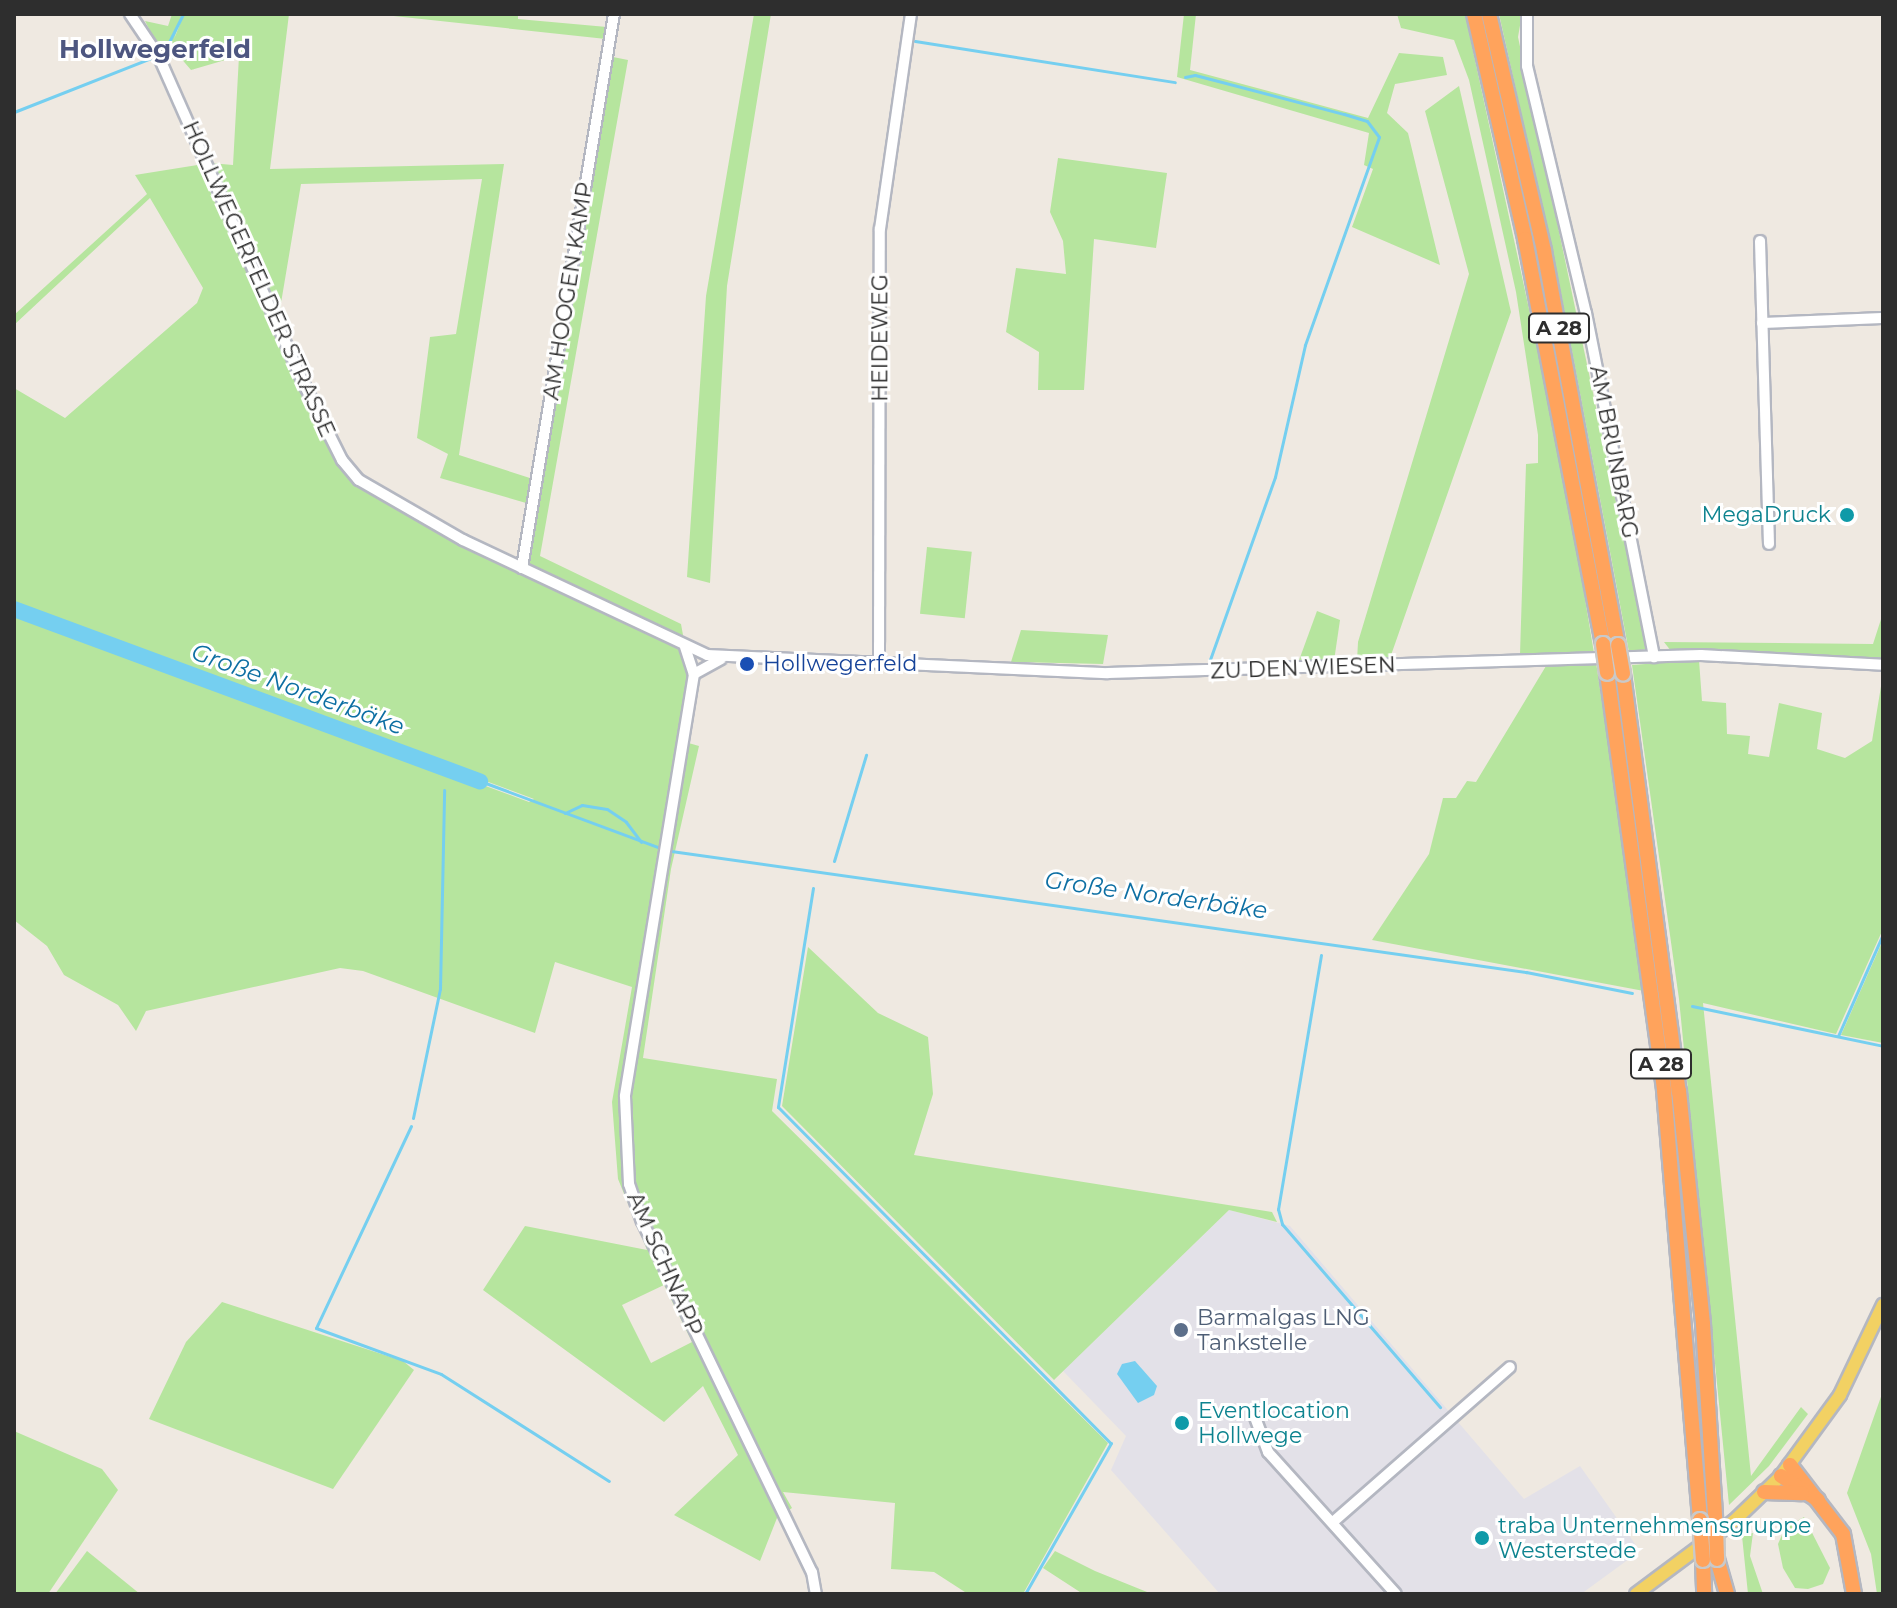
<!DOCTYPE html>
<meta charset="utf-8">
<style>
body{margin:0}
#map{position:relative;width:1897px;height:1608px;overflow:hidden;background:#efe9e1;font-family:Montserrat,sans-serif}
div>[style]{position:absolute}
.industrial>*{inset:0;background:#e3e1e8}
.green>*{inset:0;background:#b6e59e;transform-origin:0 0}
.water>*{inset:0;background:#75cff0}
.stream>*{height:3px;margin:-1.5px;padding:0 1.5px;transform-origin:1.5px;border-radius:1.5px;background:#75cff0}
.river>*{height:16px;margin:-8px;padding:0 8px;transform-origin:8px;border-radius:8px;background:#75cff0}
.roads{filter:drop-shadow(2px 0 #b4b7c1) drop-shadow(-2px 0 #b4b7c1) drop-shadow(0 2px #b4b7c1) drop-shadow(0 -2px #b4b7c1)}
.minor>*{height:10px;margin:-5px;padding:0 5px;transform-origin:5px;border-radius:5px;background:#fff}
.major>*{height:12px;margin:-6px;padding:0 6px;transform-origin:6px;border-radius:6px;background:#f2d163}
.highway>*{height:14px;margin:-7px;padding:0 7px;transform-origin:7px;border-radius:7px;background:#ffa35c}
.bridges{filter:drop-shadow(2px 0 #c9c9c9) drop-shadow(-2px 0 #c9c9c9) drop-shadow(0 2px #c9c9c9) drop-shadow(0 -2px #c9c9c9)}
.highway-bridge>*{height:14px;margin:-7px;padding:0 7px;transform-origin:7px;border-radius:7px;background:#ffa35c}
.dots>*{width:22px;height:22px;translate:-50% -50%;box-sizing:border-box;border:4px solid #fff;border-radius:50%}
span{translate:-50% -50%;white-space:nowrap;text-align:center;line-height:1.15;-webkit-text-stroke:6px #fff;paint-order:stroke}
.shield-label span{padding:2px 6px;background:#fff;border:2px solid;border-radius:6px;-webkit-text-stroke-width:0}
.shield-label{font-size:20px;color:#2e2e2e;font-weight:700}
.street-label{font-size:22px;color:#2e2e2e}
.culture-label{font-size:22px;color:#0d838f}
.right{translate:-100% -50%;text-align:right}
.left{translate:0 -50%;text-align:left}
.transit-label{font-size:22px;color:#164399}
.service-label{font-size:22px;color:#4e5e75}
.water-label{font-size:24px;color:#0d6fa3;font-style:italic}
.quarter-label{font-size:26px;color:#4d5680;font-weight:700}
.frame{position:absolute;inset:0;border:16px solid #2e2e2e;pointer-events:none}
</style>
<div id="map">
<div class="industrial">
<div style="clip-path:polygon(1229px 1210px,1290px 1226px,1524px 1499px,1580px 1466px,1640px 1551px,1581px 1594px,1220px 1594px,1111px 1470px,1126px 1436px,1063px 1371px)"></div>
</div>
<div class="green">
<div style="clip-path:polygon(evenodd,172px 14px,182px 14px,174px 39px,184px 14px,289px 14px,270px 169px,504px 164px,459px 455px,533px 479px,526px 503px,440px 478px,448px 454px,417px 438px,430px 337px,456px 334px,482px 179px,301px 184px,279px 315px,272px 319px,360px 484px,526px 566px,613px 57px,628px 60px,540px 556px,681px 624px,683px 635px,678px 647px,688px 670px,678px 740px,699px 746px,671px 869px,643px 1058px,777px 1079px,772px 1111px,1108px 1443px,1023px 1594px,968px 1594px,934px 1572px,891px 1569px,895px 1503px,783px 1492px,792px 1508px,777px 1518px,760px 1561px,674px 1515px,738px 1455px,703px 1386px,664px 1422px,483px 1290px,525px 1226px,647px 1250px,618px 1179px,612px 1102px,632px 987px,555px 962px,535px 1033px,363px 971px,340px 968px,146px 1011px,136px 1031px,118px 1005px,64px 975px,47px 946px,14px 920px,14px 612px,529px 802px,534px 799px,14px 606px,14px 388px,65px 418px,197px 303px,203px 288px,150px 198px,14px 325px,14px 315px,147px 194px,135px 175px,210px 163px,233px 165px,239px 56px,191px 70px,179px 56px,165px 61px,145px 21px,168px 26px,172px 14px,664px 1285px,692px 1342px,651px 1363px,622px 1305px,664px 1285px)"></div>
<div style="clip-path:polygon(375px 14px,518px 14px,518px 19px,607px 27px,606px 39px)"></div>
<div style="clip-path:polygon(754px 14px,771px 14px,727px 286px,710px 583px,687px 577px,706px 296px)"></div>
<div style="clip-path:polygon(1184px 14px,1196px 14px,1190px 70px,1368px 118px,1399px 53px,1443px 57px,1447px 75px,1395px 84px,1387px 113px,1408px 133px,1440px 265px,1352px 227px,1373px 169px,1364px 165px,1369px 133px,1177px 77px)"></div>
<div style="clip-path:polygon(1397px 14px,1465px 14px,1562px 461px,1594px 653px,1569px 655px,1567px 663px,1596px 662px,1644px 991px,1372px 940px,1429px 854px,1443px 798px,1456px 798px,1467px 781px,1476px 782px,1546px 666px,1546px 654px,1520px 654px,1526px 464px,1538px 463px,1538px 435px,1516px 292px,1469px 80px,1454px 40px,1401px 28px)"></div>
<div style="clip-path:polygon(1499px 14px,1522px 14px,1518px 37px,1647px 649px,1629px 652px,1559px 282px)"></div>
<div style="clip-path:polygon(1459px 86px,1511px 312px,1389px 661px,1357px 661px,1358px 642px,1469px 274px,1425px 111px)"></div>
<div style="clip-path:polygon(1058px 158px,1167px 173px,1156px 248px,1094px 239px,1084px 390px,1038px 390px,1039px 352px,1006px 332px,1016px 268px,1066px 274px,1063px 241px,1050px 212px)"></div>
<div style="left:927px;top:547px;width:45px;height:67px;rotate:6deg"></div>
<div style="clip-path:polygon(1317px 611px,1340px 620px,1334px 661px,1298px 663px)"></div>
<div style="clip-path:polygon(1883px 613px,1883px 662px,1671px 651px,1664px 642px,1873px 644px)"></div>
<div style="clip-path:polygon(1021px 630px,1108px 635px,1103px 664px,1011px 662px)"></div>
<div style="clip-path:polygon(1699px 660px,1702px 701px,1726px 703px,1727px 734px,1750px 736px,1748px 754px,1769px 757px,1779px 703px,1822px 713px,1817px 749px,1845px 758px,1872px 741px,1883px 674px,1883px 929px,1836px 1034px,1703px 1003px,1751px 1476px,1801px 1407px,1808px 1414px,1769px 1466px,1729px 1505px,1679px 999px,1632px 665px)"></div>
<div style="clip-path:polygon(1883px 940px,1883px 1043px,1841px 1035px)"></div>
<div style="clip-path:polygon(808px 947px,878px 1013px,928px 1037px,933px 1094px,914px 1155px,1272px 1212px,1277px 1222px,1229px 1210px,1054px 1380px,782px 1106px)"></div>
<div style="clip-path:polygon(222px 1302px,403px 1361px,414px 1370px,333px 1489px,149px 1419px,186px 1342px)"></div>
<div style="clip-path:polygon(1883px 1391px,1883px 1594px,1877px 1594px,1871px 1554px,1847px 1493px)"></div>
<div style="clip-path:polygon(14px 1431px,102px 1469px,118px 1490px,48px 1594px,14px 1594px)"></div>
<div style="clip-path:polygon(1804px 1517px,1830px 1568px,1823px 1584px,1808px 1589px,1795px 1588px,1783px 1568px,1778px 1544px,1785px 1528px)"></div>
<div style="clip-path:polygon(1753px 1533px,1750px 1556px,1763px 1594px,1748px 1594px,1742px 1536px)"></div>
<div style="clip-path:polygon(87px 1551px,140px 1594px,55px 1594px)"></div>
<div style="clip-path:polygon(1055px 1551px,1095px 1571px,1152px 1594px,1083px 1594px,1043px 1568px)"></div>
</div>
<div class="water">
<div style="clip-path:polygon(1135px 1361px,1157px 1386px,1154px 1395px,1138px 1403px,1117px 1374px,1122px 1364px)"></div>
</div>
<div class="stream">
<div style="left:915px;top:41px;width:263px;rotate:9deg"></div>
<div style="left:165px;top:50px;width:40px;rotate:-63.4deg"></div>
<div style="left:1185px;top:77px;width:10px;rotate:-11deg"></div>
<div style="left:1195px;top:75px;width:154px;rotate:14.7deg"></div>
<div style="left:1344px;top:114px;width:24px;rotate:17deg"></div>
<div style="left:1367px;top:121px;width:20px;rotate:53deg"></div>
<div style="left:1379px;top:137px;width:221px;rotate:109.6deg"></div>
<div style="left:1305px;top:345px;width:135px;rotate:102.8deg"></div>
<div style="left:1275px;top:477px;width:194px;rotate:109.6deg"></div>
<div style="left:14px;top:112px;width:147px;rotate:-21.5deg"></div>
<div style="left:480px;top:781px;width:192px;rotate:20.4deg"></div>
<div style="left:565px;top:813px;width:19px;rotate:-25deg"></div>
<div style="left:582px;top:805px;width:25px;rotate:9deg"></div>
<div style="left:607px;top:809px;width:23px;rotate:34deg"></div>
<div style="left:626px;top:822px;width:25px;rotate:53deg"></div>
<div style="left:671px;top:851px;width:864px;rotate:8.06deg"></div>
<div style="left:1526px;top:972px;width:108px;rotate:11.2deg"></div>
<div style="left:834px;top:861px;width:111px;rotate:-73.2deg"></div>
<div style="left:813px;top:888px;width:222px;rotate:99.1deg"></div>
<div style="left:778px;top:1107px;width:473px;rotate:45.3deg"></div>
<div style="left:1111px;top:1443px;width:174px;rotate:119.7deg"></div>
<div style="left:1321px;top:955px;width:258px;rotate:99.6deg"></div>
<div style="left:1278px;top:1209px;width:16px;rotate:75deg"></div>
<div style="left:1282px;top:1224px;width:242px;rotate:49.2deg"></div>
<div style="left:1692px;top:1006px;width:195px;rotate:11.8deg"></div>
<div style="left:1838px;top:1036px;width:111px;rotate:-66.2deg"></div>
<div style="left:413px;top:1118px;width:132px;rotate:-78.2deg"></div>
<div style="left:440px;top:989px;width:199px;rotate:-88.8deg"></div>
<div style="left:411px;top:1126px;width:223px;rotate:115.2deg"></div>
<div style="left:316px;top:1328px;width:133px;rotate:20.2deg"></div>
<div style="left:441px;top:1374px;width:199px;rotate:32.5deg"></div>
</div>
<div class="river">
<div style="left:14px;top:609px;width:497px;rotate:20.3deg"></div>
</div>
<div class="roads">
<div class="minor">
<div style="left:130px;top:14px;width:52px;rotate:56deg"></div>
<div style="left:159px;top:57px;width:360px;rotate:66.1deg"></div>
<div style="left:305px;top:386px;width:83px;rotate:63.4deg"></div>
<div style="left:342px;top:460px;width:26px;rotate:50deg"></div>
<div style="left:359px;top:480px;width:120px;rotate:30deg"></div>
<div style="left:463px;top:540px;width:270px;rotate:25.2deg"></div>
<div style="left:707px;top:655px;width:401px;rotate:2.6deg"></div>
<div style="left:1108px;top:673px;width:593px;rotate:-1.74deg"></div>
<div style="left:1701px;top:655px;width:182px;rotate:3.1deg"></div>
<div style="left:1527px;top:14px;width:52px;rotate:90deg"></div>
<div style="left:1527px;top:66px;width:254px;rotate:76.6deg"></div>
<div style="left:1586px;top:313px;width:351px;rotate:78.8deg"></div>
<div style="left:1760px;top:241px;width:303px;rotate:88.3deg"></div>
<div style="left:1762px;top:323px;width:121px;rotate:-2.4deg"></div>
<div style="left:522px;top:568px;width:562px;rotate:-80.57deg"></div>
<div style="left:685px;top:647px;width:28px;rotate:72deg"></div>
<div style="left:694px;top:674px;width:428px;rotate:99.3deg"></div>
<div style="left:625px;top:1096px;width:88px;rotate:87.4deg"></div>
<div style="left:629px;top:1184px;width:39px;rotate:71deg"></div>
<div style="left:642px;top:1221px;width:390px;rotate:64.2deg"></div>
<div style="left:812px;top:1572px;width:22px;rotate:80deg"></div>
<div style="left:879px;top:664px;width:435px;rotate:-89.9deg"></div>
<div style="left:880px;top:229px;width:217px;rotate:-81.8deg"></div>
<div style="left:694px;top:674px;width:31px;rotate:-29deg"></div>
<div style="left:1253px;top:1412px;width:43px;rotate:69.4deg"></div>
<div style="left:1268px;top:1452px;width:191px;rotate:48deg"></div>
<div style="left:1333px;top:1522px;width:235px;rotate:-41.2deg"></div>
</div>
<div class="major">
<div style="left:1636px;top:1594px;width:122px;rotate:-36.7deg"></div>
<div style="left:1734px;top:1521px;width:65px;rotate:-43.8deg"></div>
<div style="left:1781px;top:1476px;width:100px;rotate:-53.9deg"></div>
<div style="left:1840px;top:1395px;width:100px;rotate:-64.5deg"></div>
</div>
<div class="highway">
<div style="left:1474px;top:14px;width:231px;rotate:77.2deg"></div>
<div style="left:1525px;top:239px;width:412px;rotate:79.1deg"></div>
<div style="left:1489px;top:14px;width:243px;rotate:76.9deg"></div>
<div style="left:1544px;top:251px;width:401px;rotate:79.4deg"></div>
<div style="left:1607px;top:673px;width:421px;rotate:82.2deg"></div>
<div style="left:1664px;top:1090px;width:432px;rotate:85.2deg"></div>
<div style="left:1623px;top:674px;width:421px;rotate:82.4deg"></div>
<div style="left:1679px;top:1091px;width:234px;rotate:84.1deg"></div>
<div style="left:1703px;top:1324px;width:205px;rotate:86.4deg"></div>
<div style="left:1790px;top:1465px;width:87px;rotate:52.5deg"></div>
<div style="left:1843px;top:1534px;width:61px;rotate:79.6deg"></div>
<div style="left:1781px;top:1476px;width:44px;rotate:33deg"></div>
<div style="left:1764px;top:1492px;width:38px;rotate:2deg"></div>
<div style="left:1717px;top:1559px;width:36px;rotate:74deg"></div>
<div style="left:1703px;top:1560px;width:34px;rotate:88deg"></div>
</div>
</div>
<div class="bridges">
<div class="highway-bridge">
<div style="left:1603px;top:644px;width:29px;rotate:82deg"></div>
<div style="left:1618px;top:645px;width:29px;rotate:80deg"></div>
<div style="left:1700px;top:1520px;width:40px;rotate:85.7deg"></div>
<div style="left:1716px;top:1529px;width:30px;rotate:88deg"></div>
</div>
</div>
<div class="dots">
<div style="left:1847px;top:515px;background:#0f9aa8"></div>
<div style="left:747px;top:664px;background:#1a4fb4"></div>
<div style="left:1181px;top:1330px;background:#5c6f8a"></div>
<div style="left:1182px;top:1423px;background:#0f9aa8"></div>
<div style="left:1482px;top:1538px;background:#0f9aa8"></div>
</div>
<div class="shield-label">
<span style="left:1559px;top:328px">A 28</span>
<span style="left:1661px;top:1064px">A 28</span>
</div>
<div class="street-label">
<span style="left:259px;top:279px;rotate:66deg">HOLLWEGERFELDER STRASSE</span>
<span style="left:568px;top:291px;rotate:-81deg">AM HOOGEN KAMP</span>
<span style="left:880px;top:338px;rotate:-90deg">HEIDEWEG</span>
<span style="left:1614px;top:452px;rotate:79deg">AM BRUNBARG</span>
<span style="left:1303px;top:668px;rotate:-2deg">ZU DEN WIESEN</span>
<span style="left:665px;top:1264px;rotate:66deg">AM SCHNAPP</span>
</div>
<div class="culture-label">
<span class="right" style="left:1831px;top:515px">MegaDruck</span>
<span class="left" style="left:1198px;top:1423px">Eventlocation<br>Hollwege</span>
<span class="left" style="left:1498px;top:1538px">traba Unternehmensgruppe<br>Westerstede</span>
</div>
<div class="transit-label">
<span class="left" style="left:763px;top:664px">Hollwegerfeld</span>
</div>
<div class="service-label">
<span class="left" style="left:1197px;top:1330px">Barmalgas LNG<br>Tankstelle</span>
</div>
<div class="water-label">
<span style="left:298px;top:689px;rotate:20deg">Große Norderbäke</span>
<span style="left:1156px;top:895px;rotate:8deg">Große Norderbäke</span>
</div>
<div class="quarter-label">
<span style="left:155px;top:50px">Hollwegerfeld</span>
</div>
<div class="frame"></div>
</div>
